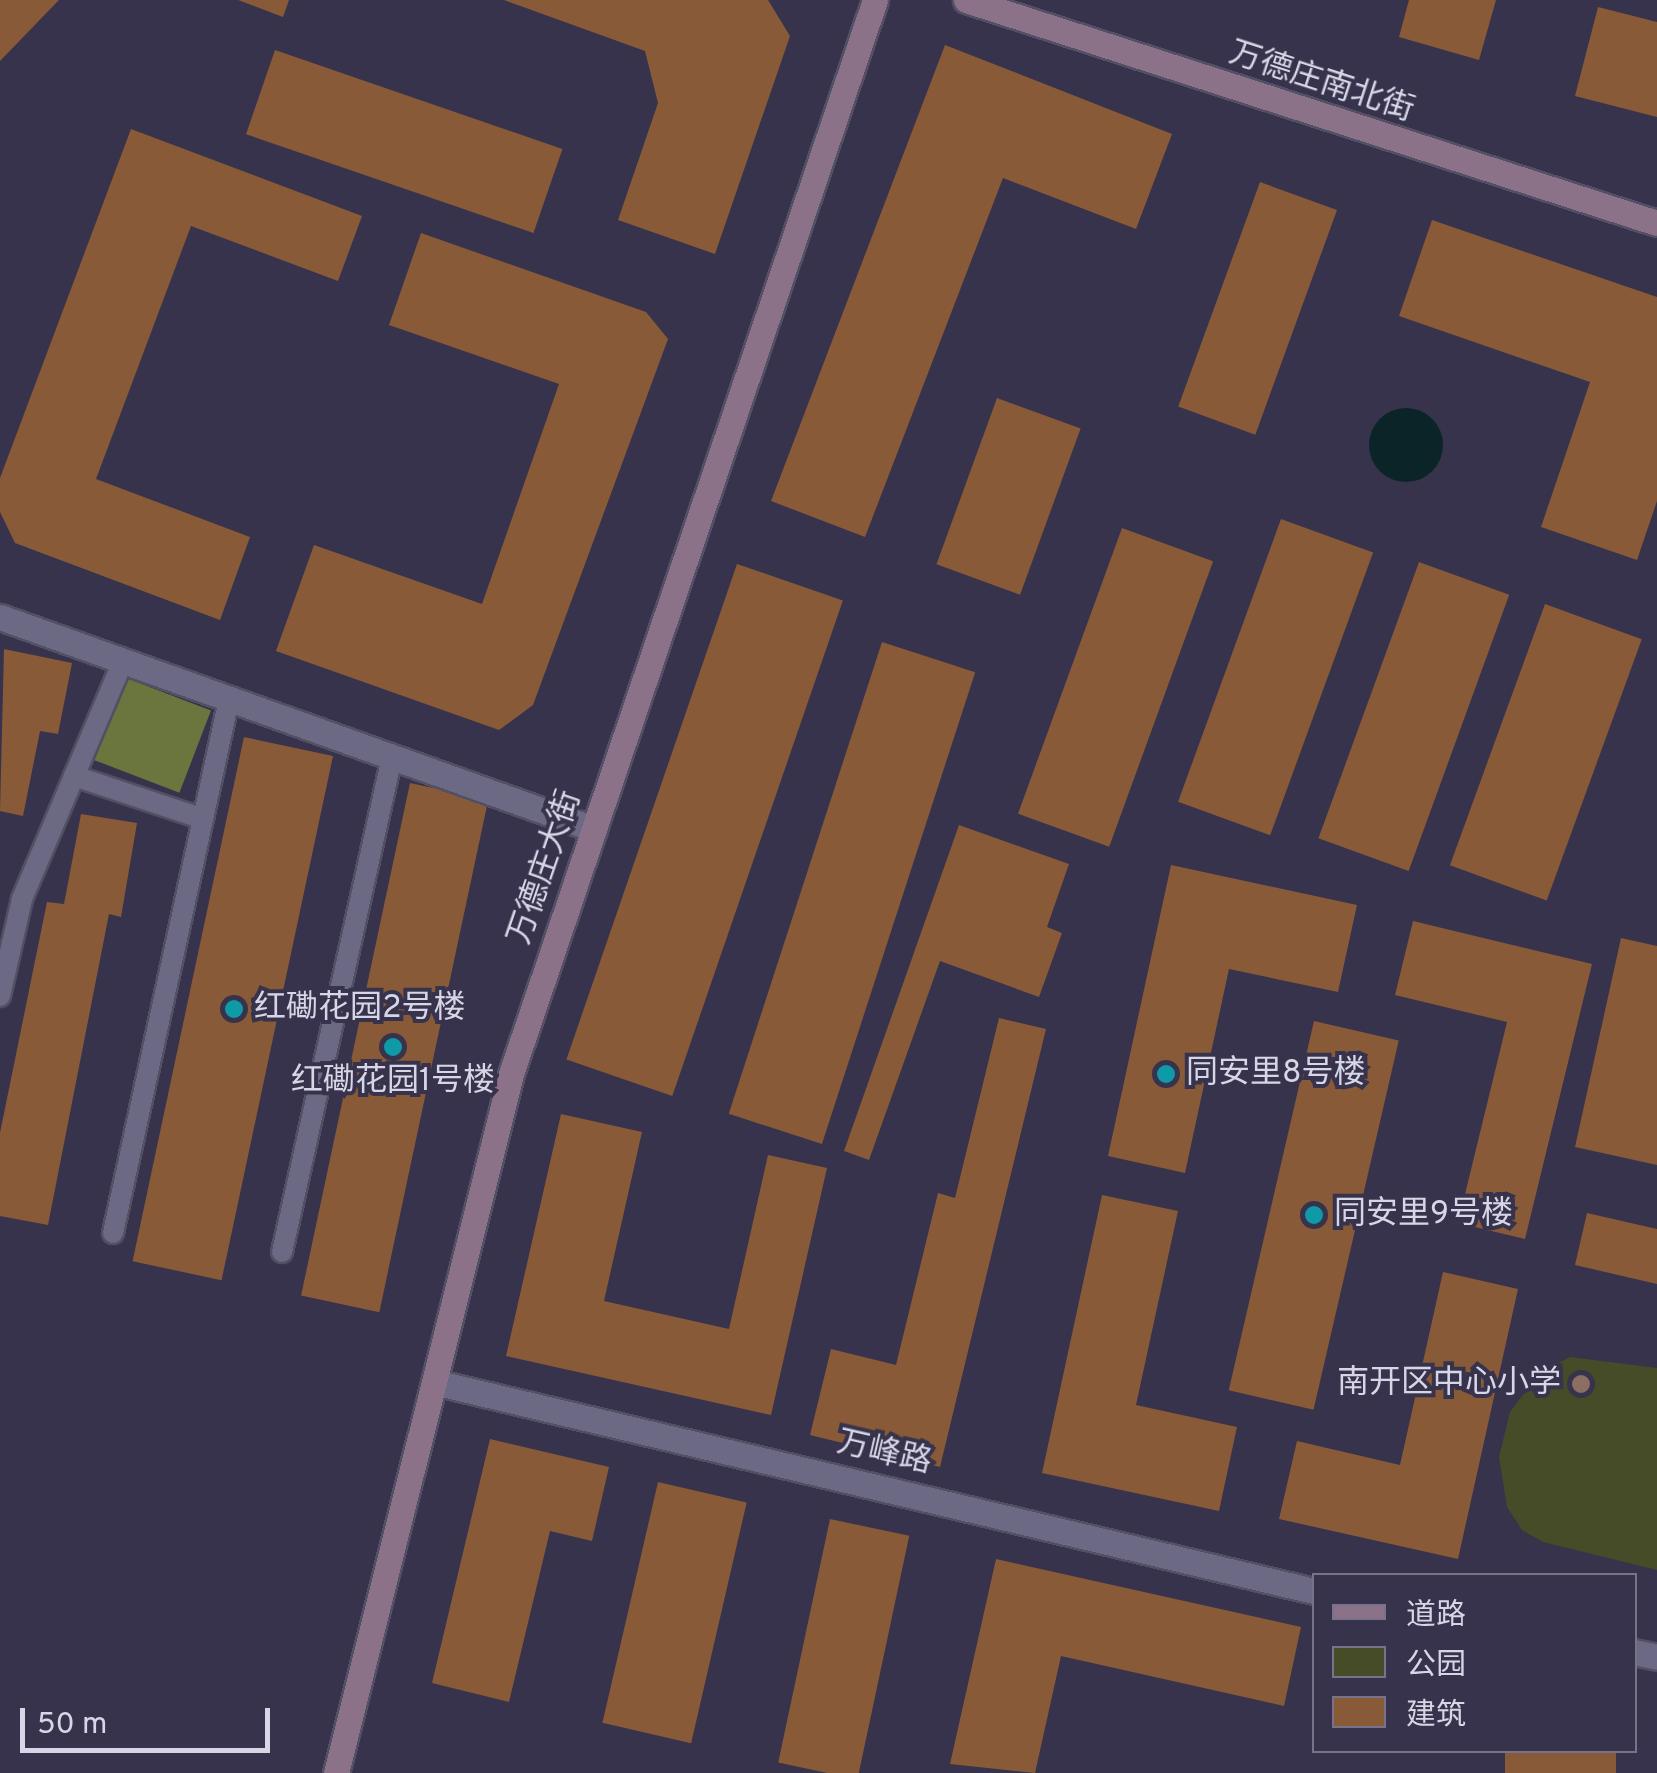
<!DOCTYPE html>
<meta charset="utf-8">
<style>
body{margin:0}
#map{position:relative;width:1657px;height:1773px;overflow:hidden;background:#37334c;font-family:Overpass,"Noto Sans SC",sans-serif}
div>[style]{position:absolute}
.green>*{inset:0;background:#454c27}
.forest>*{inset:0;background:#6b753e;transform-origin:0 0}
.water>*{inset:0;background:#0b2427}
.round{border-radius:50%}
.building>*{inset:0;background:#885a37;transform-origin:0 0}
.roads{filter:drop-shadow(2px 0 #534f64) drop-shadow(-2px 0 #534f64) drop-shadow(0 2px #534f64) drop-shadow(0 -2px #534f64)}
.lane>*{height:20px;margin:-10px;padding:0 10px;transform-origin:10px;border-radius:10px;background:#6c6984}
.street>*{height:25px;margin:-12.5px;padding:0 12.5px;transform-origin:12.5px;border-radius:12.5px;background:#6c6984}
.secondary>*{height:25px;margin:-12.5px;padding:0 12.5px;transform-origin:12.5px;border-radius:12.5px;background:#8c7289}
.dots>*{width:28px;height:28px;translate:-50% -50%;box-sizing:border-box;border:5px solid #37334c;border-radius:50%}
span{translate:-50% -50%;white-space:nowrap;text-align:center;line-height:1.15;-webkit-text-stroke:8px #37334c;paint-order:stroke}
.street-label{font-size:32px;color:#d7d6e6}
.poi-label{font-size:32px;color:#d7d6e6}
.left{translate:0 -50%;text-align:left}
.right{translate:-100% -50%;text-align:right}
.legend{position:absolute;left:1312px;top:1573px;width:325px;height:180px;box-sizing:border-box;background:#37334c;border:2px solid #77748a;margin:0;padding:12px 18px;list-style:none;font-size:30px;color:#d7d6e6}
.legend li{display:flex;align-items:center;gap:20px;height:50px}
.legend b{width:50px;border:2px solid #77748a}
.scale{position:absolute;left:20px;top:1708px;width:250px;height:45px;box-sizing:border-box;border:5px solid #d7d6e6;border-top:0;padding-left:12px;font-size:30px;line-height:35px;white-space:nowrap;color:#d7d6e6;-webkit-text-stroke:8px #37334c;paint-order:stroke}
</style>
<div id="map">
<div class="green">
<div style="clip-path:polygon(1570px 1357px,1657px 1368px,1657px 1570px,1543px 1542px,1522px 1530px,1507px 1507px,1499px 1457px,1510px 1412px,1539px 1373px)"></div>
</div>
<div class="forest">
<div style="left:126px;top:678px;width:91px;height:88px;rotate:21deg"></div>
</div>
<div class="water">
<div class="round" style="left:1369px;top:408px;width:74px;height:74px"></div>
</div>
<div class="building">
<div style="clip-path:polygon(0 0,59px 0,0 61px)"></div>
<div style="clip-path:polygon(238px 0,289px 0,283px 17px)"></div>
<div style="clip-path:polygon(768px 0,790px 36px,715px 254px,618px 220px,658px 103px,645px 51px,504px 0)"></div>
<div style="clip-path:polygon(1409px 0,1496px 0,1479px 60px,1399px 37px)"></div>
<div style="clip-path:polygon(1598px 7px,1657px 22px,1657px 117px,1575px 96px)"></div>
<div style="clip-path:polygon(945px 45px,1172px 134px,1136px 229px,1003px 178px,865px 537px,771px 501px)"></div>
<div style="left:275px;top:50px;width:304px;height:89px;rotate:19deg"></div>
<div style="clip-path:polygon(131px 129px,362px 216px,338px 281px,191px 226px,96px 479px,250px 537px,220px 620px,15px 543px,0 512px,0 478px)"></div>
<div style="left:1260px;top:182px;width:82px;height:239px;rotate:20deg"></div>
<div style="clip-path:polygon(1432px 220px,1657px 297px,1657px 501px,1637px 560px,1541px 527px,1590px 382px,1399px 316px)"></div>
<div style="clip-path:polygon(421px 233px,646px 312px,668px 339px,533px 705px,499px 730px,276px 651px,314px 545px,482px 604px,559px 384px,389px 325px)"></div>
<div style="left:997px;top:398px;width:89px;height:177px;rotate:20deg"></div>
<div style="left:1281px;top:519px;width:98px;height:301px;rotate:20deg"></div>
<div style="left:1122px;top:528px;width:97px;height:304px;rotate:20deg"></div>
<div style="left:1419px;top:562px;width:96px;height:294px;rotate:20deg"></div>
<div style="left:737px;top:564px;width:112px;height:524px;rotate:19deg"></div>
<div style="left:1545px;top:604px;width:103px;height:278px;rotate:20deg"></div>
<div style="left:882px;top:642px;width:98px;height:496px;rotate:18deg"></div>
<div style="clip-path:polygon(4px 649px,72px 663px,58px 734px,40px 731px,23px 816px,0 811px)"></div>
<div style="left:244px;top:737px;width:91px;height:536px;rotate:12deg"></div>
<div style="left:410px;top:783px;width:80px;height:524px;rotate:12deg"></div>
<div style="clip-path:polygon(81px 814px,137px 823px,121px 917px,109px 914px,48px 1225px,0 1216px,0 1133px,47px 902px,64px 904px)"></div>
<div style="clip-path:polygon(959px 825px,1069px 864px,1047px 927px,1062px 933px,1039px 997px,940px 961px,869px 1160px,844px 1151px)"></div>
<div style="clip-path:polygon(1171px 865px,1357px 905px,1338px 992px,1229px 969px,1185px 1173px,1108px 1156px)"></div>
<div style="clip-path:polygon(1413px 921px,1592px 964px,1525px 1239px,1458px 1223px,1507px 1022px,1395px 995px)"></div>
<div style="clip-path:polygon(1621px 938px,1657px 946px,1657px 1165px,1575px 1147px)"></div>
<div style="clip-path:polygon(999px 1018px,1046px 1029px,940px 1467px,810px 1435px,831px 1349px,896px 1365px,938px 1193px,955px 1198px)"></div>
<div style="left:1314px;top:1021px;width:87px;height:379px;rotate:13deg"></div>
<div style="clip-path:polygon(561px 1114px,642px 1132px,604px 1301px,729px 1329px,768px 1155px,827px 1168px,771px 1415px,506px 1356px)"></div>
<div style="clip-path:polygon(1102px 1195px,1178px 1211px,1136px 1405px,1237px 1427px,1219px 1511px,1042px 1473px)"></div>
<div style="clip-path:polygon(1587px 1213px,1657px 1229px,1657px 1284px,1575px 1265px)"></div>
<div style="clip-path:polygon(1443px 1272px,1518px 1289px,1458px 1559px,1279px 1519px,1297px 1441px,1400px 1465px)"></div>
<div style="clip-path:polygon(490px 1439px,609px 1467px,592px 1541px,550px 1531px,509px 1702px,432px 1683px)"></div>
<div style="left:658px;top:1482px;width:91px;height:247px;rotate:13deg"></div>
<div style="left:830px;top:1519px;width:81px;height:249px;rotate:12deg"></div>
<div style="clip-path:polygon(996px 1559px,1301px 1627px,1284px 1706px,1061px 1656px,1035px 1773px,950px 1764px)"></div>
<div style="left:1505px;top:1750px;width:111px;height:24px"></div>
</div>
<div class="roads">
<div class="lane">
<div style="left:74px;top:776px;width:136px;rotate:18.4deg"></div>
<div style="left:0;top:996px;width:99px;rotate:-77.2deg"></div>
<div style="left:22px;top:899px;width:259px;rotate:-67deg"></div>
<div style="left:113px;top:1233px;width:546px;rotate:-77.74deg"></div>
<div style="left:282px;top:1252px;width:507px;rotate:-77.47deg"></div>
</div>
<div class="street">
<div style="left:0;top:617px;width:631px;rotate:19.64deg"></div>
<div style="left:438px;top:1383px;width:900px;rotate:13.36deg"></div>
<div style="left:1634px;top:1652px;width:24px;rotate:12deg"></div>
</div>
<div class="secondary">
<div style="left:966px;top:0;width:726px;rotate:17.89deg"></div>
<div style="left:336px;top:1773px;width:721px;rotate:-75.94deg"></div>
<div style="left:511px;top:1074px;width:1134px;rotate:-71.28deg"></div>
</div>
</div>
<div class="dots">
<div style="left:234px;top:1009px;background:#0f9aa8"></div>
<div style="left:393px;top:1047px;background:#0f9aa8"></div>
<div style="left:1166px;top:1074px;background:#0f9aa8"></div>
<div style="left:1314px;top:1215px;background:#0f9aa8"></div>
<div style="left:1581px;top:1384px;background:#8d6e63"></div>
</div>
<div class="street-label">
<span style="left:1321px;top:83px;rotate:18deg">万德庄南北街</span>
<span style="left:546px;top:868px;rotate:-71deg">万德庄大街</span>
<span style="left:884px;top:1454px;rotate:13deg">万峰路</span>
</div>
<div class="poi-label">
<span class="left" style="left:254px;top:1009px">红磡花园2号楼</span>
<span class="left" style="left:1186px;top:1074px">同安里8号楼</span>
<span style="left:393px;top:1082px">红磡花园1号楼</span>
<span class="left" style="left:1334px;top:1215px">同安里9号楼</span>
<span class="right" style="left:1561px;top:1384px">南开区中心小学</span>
</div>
<ul class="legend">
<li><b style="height:12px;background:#8c7289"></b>道路</li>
<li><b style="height:28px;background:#454c27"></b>公园</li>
<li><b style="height:28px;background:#885a37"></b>建筑</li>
</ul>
<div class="scale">50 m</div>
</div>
